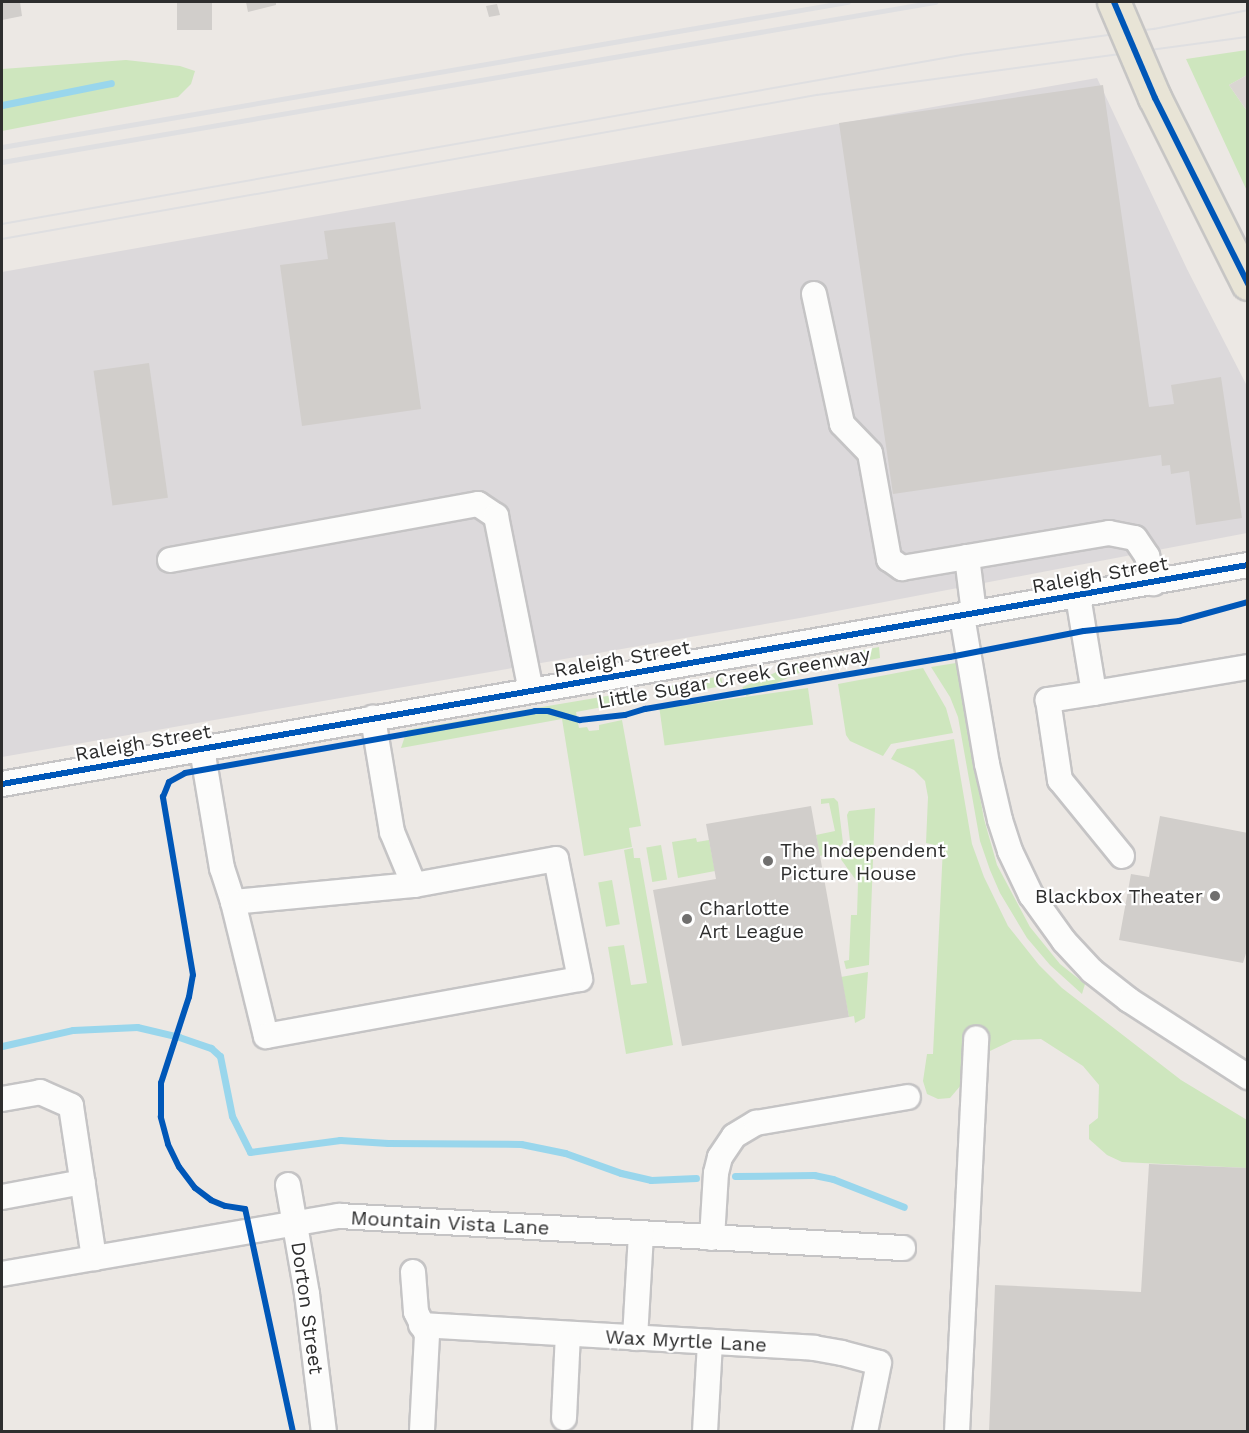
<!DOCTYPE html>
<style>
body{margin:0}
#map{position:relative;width:1249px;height:1433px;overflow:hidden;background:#ece8e4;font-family:"Work Sans",sans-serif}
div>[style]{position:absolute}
.industrial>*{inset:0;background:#dcd9db}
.green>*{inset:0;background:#cee6be;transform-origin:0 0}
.plaza>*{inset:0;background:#dad6d2}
.stream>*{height:7px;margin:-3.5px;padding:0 3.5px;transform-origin:3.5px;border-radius:3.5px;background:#99d6ec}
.building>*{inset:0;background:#d1cecb;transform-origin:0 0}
.roads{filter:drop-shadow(2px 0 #c5c4c5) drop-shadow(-2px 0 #c5c4c5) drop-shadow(0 2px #c5c4c5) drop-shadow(0 -2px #c5c4c5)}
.minor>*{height:24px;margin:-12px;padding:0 12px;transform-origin:12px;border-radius:12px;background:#fcfcfb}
.tram>*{height:1.5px;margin:-0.75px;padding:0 0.75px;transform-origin:0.75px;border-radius:0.75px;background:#dfdfe1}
.rail>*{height:4.5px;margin:-2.25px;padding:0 2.25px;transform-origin:2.25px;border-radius:2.25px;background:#dfdfe1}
.bridges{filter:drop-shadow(2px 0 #c6c5c4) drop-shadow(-2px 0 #c6c5c4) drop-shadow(0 2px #c6c5c4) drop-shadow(0 -2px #c6c5c4)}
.major-bridge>*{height:32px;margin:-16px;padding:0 16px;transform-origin:16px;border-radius:16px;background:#e8e4d6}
.cycleway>*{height:6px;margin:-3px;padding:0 3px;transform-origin:3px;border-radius:3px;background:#0057b8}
.dots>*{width:16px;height:16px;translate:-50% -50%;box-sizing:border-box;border:3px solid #fff;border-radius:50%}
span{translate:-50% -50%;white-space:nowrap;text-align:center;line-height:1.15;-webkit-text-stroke:4.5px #fff;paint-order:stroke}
.street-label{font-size:20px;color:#2e2e2e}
.poi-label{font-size:20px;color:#2e2e2e}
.left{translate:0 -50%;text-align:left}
.right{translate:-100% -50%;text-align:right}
.frame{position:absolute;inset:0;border:3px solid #2e2e2e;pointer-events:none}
</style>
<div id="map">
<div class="industrial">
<div style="clip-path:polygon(1097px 78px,1187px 269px,1247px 386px,1247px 533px,800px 618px,2px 757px,2px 272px)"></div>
</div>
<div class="green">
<div style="clip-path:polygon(1247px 50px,1247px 75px,1229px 85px,1247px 111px,1247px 191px,1186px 59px)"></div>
<div style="clip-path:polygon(126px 60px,180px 66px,195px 71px,191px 84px,178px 97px,2px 131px,2px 69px)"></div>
<div style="clip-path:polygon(879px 647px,880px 658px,834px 667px,833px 661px,838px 655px)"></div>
<div style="left:799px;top:662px;width:10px;height:62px;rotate:66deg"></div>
<div style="clip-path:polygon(956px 663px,984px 819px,997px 865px,1030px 927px,1060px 964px,1085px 984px,1082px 994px,1050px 965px,1027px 938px,1000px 893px,990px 870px,980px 841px,958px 717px,950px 697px,931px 667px)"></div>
<div style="clip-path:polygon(923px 668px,946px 708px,953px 733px,891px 744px,883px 756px,850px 741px,846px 735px,838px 684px)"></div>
<div style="left:721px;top:676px;width:10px;height:64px;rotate:79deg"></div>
<div style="left:808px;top:688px;width:37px;height:150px;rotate:82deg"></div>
<div style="clip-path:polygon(625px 693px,629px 702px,576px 712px,579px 728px,587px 727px,589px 731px,599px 730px,599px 725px,622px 720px,641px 826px,629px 828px,632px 847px,584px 856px,562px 719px,401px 748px,407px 730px)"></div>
<div style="clip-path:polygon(954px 739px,972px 844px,984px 877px,1008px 926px,1039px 965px,1062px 988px,1181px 1080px,1247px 1120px,1247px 1168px,1122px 1162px,1107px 1155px,1089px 1139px,1089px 1125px,1098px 1118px,1099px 1085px,1083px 1066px,1041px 1039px,1013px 1040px,990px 1051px,950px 1098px,938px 1099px,927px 1094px,923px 1081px,927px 1054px,933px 1054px,943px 847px,926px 843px,928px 797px,925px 781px,914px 770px,891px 759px,897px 749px)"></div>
<div style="clip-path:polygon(834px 798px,838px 802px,843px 843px,836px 851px,820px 856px,816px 835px,835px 831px,829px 803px,821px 804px,821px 799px)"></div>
<div style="clip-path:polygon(875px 808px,869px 965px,846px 969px,844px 961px,849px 960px,851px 915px,857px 915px,858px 883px,840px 858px,850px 841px,847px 815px,849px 811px)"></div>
<div style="clip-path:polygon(696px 838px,697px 842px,709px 840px,715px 871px,678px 878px,672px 842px)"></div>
<div style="left:661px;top:845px;width:35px;height:15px;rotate:80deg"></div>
<div style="clip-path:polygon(633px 848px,634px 858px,640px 858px,673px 1045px,626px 1054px,608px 947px,624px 945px,631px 985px,647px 983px,624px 850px)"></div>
<div style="left:612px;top:880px;width:45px;height:14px;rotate:80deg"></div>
<div style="clip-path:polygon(868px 972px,865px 1018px,855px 1023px,854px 1016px,849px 1017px,841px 977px)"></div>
</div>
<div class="plaza">
<div style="clip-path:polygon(1247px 75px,1247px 111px,1229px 85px)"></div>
</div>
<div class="stream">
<div style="left:2px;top:105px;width:111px;rotate:-11.4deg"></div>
<div style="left:2px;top:1046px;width:73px;rotate:-12.7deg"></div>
<div style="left:73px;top:1030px;width:64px;rotate:-2.7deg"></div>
<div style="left:137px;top:1027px;width:43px;rotate:13.4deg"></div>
<div style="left:179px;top:1037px;width:34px;rotate:19deg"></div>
<div style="left:211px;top:1048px;width:12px;rotate:42deg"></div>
<div style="left:220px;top:1056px;width:61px;rotate:78.7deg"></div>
<div style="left:232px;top:1116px;width:40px;rotate:63.4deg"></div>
<div style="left:250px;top:1152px;width:91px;rotate:-7.6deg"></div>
<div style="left:340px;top:1140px;width:48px;rotate:3.6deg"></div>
<div style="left:388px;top:1143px;width:133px;rotate:0.4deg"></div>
<div style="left:521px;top:1144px;width:45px;rotate:11.6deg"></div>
<div style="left:565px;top:1153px;width:59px;rotate:19.7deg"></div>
<div style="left:621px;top:1173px;width:31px;rotate:13deg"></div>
<div style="left:651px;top:1180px;width:45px;rotate:-2.5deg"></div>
<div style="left:735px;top:1176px;width:79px;rotate:-0.7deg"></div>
<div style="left:814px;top:1175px;width:19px;rotate:12deg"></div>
<div style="left:833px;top:1179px;width:76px;rotate:21.5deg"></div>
</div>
<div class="building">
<div style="clip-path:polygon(2px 2px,20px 2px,22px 16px,2px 20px)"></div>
<div style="left:177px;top:2px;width:35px;height:28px"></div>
<div style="clip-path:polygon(246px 2px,276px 2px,276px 5px,248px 12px)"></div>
<div style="clip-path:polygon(497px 4px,500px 15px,489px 17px,486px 6px)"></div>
<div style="clip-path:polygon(1103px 85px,1149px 407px,1174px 404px,1171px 385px,1221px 377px,1242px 518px,1196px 525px,1189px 471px,1171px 474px,1170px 465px,1162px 466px,1161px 455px,893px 494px,839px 123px)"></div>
<div style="clip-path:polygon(395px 222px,421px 409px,302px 426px,280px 265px,328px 259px,324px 231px)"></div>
<div style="left:149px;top:363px;width:136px;height:56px;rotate:82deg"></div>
<div style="clip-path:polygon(811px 806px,849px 1017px,682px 1046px,653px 890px,716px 879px,706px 824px)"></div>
<div style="clip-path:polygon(1160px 816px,1248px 833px,1248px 947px,1243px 963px,1119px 940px,1131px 874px,1149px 877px)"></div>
<div style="clip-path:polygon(1149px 1164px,1248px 1168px,1248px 1432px,989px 1432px,995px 1285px,1141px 1292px)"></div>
</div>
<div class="roads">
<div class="minor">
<div style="left:814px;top:294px;width:133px;rotate:77.8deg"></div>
<div style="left:842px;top:424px;width:40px;rotate:46deg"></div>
<div style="left:870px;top:453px;width:108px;rotate:79.8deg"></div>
<div style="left:889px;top:559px;width:16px;rotate:35deg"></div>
<div style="left:902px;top:568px;width:210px;rotate:-9.6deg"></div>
<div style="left:1109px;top:533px;width:26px;rotate:11deg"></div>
<div style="left:1135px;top:538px;width:22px;rotate:56deg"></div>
<div style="left:1147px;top:556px;width:28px;rotate:77deg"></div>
<div style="left:967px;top:557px;width:56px;rotate:82.9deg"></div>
<div style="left:170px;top:560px;width:313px;rotate:-10.3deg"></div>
<div style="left:478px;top:504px;width:22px;rotate:34deg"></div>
<div style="left:496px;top:516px;width:178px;rotate:78.7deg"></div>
<div style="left:1078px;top:596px;width:98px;rotate:80.6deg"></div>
<div style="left:1094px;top:693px;width:156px;rotate:-9.6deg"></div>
<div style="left:962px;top:616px;width:150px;rotate:80.4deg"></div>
<div style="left:987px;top:764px;width:57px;rotate:76.9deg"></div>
<div style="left:1000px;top:820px;width:33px;rotate:72deg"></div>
<div style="left:1010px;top:851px;width:49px;rotate:64.5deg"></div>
<div style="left:1031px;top:895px;width:57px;rotate:54.3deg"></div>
<div style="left:1064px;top:941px;width:41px;rotate:47deg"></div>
<div style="left:1092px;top:971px;width:47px;rotate:38.1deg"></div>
<div style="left:1129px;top:1000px;width:142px;rotate:32.9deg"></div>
<div style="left:1094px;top:693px;width:47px;rotate:171.3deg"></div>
<div style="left:1048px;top:700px;width:81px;rotate:81.5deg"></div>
<div style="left:1060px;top:780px;width:98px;rotate:50.8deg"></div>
<div style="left:202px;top:749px;width:121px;rotate:80.5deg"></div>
<div style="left:222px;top:868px;width:36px;rotate:72deg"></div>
<div style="left:233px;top:902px;width:182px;rotate:-5.4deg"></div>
<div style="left:2px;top:784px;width:1265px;rotate:-9.97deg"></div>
<div style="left:233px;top:902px;width:138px;rotate:76.2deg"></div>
<div style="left:266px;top:1036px;width:319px;rotate:-10.3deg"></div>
<div style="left:580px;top:979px;width:122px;rotate:-101.3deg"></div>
<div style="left:556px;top:859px;width:144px;rotate:169.6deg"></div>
<div style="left:414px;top:885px;width:57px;rotate:-112.5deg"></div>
<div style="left:392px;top:832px;width:116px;rotate:-99.5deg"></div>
<div style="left:2px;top:1099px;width:39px;rotate:-10deg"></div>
<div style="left:40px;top:1092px;width:34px;rotate:24deg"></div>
<div style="left:71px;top:1106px;width:154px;rotate:81.4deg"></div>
<div style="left:288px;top:1185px;width:111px;rotate:80.1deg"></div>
<div style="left:307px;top:1294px;width:139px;rotate:83deg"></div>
<div style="left:2px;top:1197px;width:82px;rotate:-10.5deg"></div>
<div style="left:712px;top:1238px;width:65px;rotate:-86.5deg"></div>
<div style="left:716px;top:1173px;width:16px;rotate:-76deg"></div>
<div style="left:720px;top:1157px;width:25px;rotate:-56deg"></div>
<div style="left:734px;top:1136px;width:26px;rotate:-31deg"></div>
<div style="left:756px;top:1123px;width:154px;rotate:-9.7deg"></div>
<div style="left:413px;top:1272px;width:40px;rotate:85.7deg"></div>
<div style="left:416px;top:1312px;width:25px;rotate:64deg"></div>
<div style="left:427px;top:1335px;width:97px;rotate:93deg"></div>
<div style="left:2px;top:1274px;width:342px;rotate:-9.8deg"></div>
<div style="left:339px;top:1216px;width:565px;rotate:3.25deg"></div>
<div style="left:421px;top:1325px;width:394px;rotate:3.3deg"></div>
<div style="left:814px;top:1348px;width:28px;rotate:10deg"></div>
<div style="left:842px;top:1353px;width:38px;rotate:15deg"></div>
<div style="left:879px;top:1363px;width:70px;rotate:101.5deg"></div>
<div style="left:635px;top:1338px;width:105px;rotate:-86.7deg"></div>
<div style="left:564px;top:1418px;width:84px;rotate:-87.3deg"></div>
<div style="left:705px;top:1432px;width:90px;rotate:-86.8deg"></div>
<div style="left:957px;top:1432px;width:394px;rotate:-87.2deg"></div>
</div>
</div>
<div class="tram">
<div style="left:2px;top:224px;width:974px;rotate:-9.99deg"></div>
<div style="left:961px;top:55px;width:195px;rotate:-7.7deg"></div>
<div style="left:1154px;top:29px;width:96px;rotate:-11.4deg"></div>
<div style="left:2px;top:239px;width:828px;rotate:-10.02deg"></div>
<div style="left:817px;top:95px;width:435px;rotate:-7.7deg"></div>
</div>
<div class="rail">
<div style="left:2px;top:147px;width:858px;rotate:-9.73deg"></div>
<div style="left:2px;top:162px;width:947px;rotate:-9.73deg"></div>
</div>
<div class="bridges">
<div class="major-bridge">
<div style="left:1114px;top:2px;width:104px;rotate:66.9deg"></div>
<div style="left:1155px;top:98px;width:208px;rotate:63.4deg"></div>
</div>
</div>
<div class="cycleway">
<div style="left:1114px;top:2px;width:104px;rotate:66.9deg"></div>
<div style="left:1155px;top:98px;width:208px;rotate:63.4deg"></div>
<div style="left:2px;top:784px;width:1265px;rotate:-9.97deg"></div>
<div style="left:293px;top:1432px;width:228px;rotate:-102.1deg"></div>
<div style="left:245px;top:1209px;width:20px;rotate:-171deg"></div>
<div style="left:225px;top:1206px;width:15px;rotate:-157deg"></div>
<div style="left:211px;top:1200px;width:20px;rotate:-143deg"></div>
<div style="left:195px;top:1188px;width:26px;rotate:-127deg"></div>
<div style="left:179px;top:1167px;width:25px;rotate:-116deg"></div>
<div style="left:168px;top:1144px;width:28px;rotate:-105deg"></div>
<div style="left:161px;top:1117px;width:34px;rotate:-90deg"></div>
<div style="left:161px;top:1083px;width:90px;rotate:-72deg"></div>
<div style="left:189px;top:997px;width:22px;rotate:-80deg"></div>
<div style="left:193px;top:975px;width:181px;rotate:-99.6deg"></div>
<div style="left:163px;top:797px;width:16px;rotate:-68deg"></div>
<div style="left:169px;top:782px;width:18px;rotate:-29deg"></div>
<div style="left:185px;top:773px;width:355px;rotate:-10deg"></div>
<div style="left:535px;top:711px;width:13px"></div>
<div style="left:548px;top:711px;width:33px;rotate:16deg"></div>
<div style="left:580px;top:720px;width:45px;rotate:-6.3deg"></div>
<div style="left:625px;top:715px;width:21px;rotate:-17deg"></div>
<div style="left:645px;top:709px;width:309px;rotate:-9.7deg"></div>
<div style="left:950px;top:657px;width:136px;rotate:-11deg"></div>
<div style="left:1084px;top:631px;width:96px;rotate:-6deg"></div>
<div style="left:1179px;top:621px;width:72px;rotate:-15.4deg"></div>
</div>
<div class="dots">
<div style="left:768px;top:861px;background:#706f6e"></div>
<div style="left:1215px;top:896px;background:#706f6e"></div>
<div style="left:687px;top:919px;background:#706f6e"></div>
</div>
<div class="street-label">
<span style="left:1100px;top:575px;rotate:-10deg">Raleigh Street</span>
<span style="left:622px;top:659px;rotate:-10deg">Raleigh Street</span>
<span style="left:734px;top:678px;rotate:-10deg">Little Sugar Creek Greenway</span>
<span style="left:143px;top:743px;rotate:-10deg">Raleigh Street</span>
<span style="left:450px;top:1223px;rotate:3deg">Mountain Vista Lane</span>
<span style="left:307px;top:1308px;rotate:82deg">Dorton Street</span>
<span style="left:686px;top:1341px;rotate:3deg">Wax Myrtle Lane</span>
</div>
<div class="poi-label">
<span class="left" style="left:780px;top:862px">The Independent<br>Picture House</span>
<span class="right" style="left:1203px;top:896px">Blackbox Theater</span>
<span class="left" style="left:699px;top:920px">Charlotte<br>Art League</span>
</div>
<div class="frame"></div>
</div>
